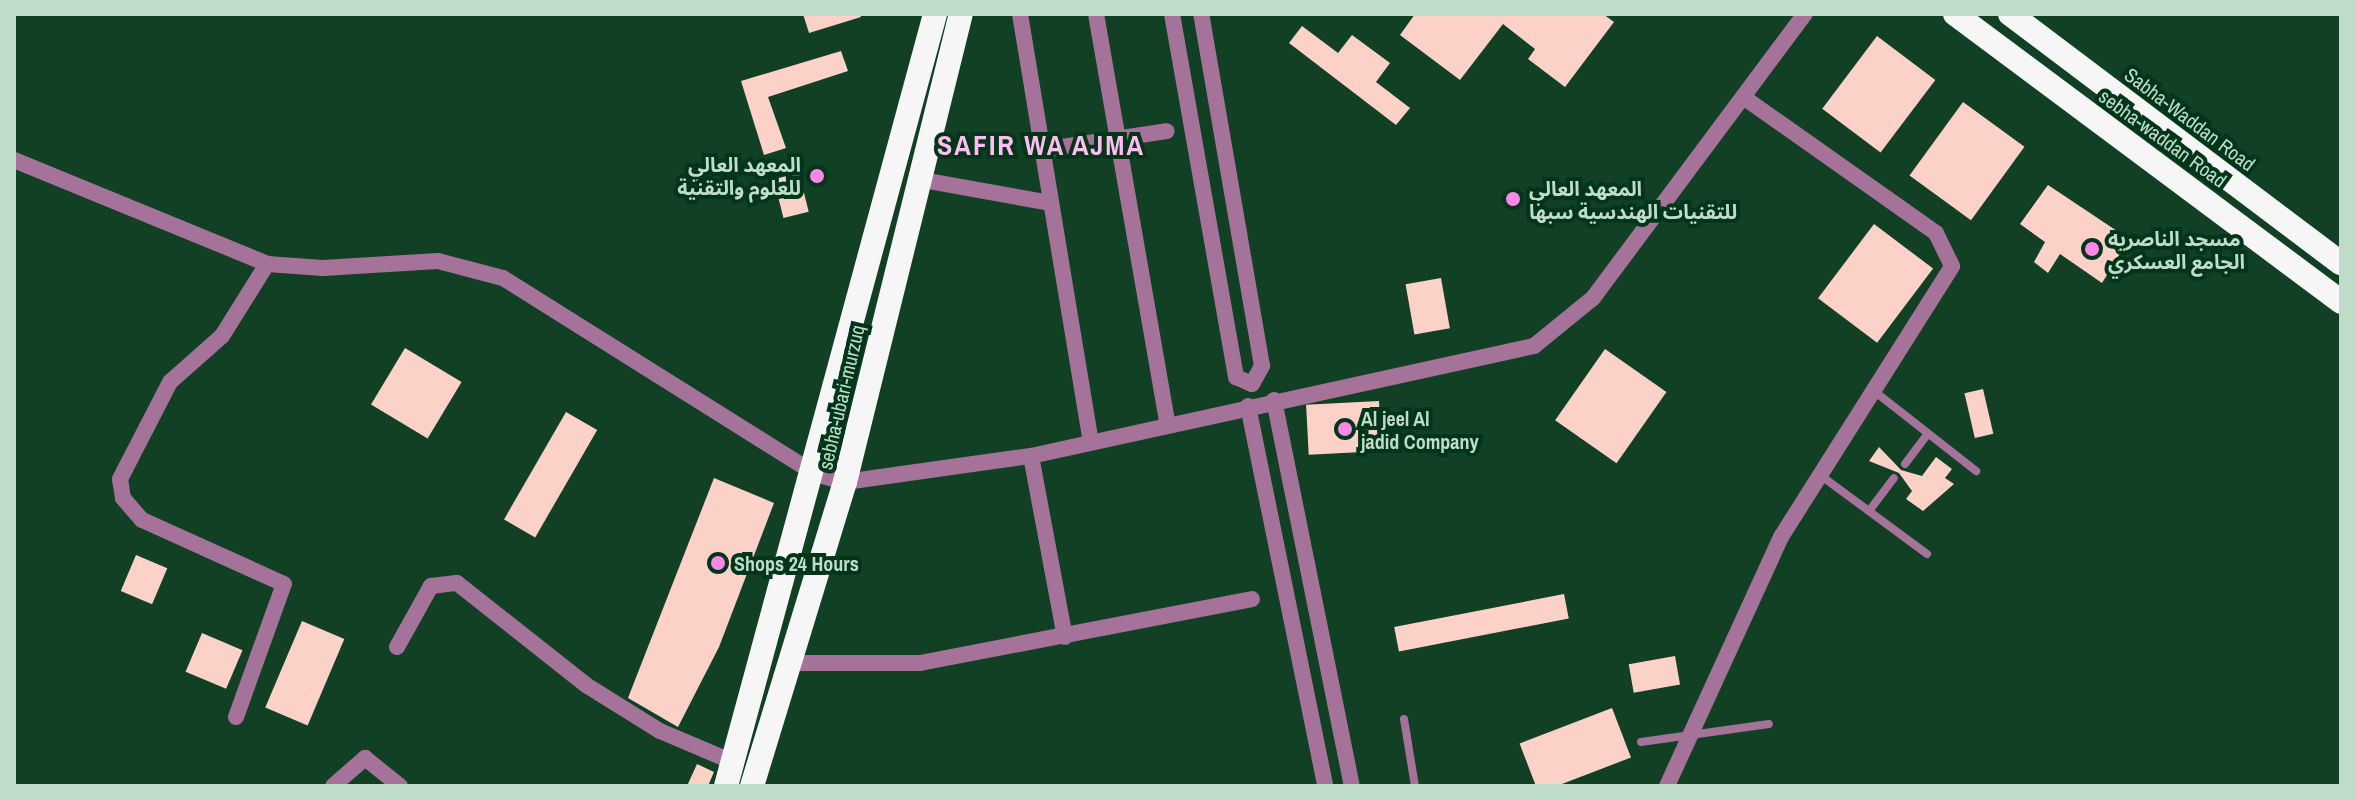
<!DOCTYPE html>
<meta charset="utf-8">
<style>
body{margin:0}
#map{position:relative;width:2355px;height:800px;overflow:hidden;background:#114025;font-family:"Archivo Narrow","Noto Sans Arabic",sans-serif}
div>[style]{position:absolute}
.building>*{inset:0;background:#fcd2c8;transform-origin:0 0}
.lane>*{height:8px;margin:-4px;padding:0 4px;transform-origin:4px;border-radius:4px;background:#a5739a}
.street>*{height:16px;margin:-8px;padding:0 8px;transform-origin:8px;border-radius:8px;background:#a5739a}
.highway>*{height:24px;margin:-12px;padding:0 12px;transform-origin:12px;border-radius:12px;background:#f6f6f6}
.dots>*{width:22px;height:22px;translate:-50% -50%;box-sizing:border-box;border:4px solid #03351b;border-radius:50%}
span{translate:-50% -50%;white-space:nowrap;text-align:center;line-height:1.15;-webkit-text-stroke:8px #03351b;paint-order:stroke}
.street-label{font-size:20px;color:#bedcc7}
.poi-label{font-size:20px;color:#bedcc7;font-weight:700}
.right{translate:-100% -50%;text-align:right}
.left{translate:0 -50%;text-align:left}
.district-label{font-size:28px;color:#ffbdf0;font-weight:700;letter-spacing:2px}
.frame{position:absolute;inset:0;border:16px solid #bedcc7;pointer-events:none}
</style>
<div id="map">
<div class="building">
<div style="clip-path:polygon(803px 14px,860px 14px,861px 17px,809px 33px)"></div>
<div style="clip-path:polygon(1415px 14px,1603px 14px,1614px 22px,1565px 87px,1528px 59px,1535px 49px,1503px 24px,1460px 80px,1400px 35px)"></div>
<div style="clip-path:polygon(1302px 26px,1338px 53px,1352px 35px,1390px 63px,1376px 82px,1410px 108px,1396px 125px,1289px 43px)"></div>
<div style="left:1877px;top:36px;width:73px;height:91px;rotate:37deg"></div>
<div style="clip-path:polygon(841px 51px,848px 71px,768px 97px,786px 148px,764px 155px,741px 81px)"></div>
<div style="left:1963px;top:102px;width:76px;height:91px;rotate:36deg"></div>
<div style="left:799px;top:173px;width:40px;height:26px;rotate:76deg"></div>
<div style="clip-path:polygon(2048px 185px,2129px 239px,2102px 283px,2060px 254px,2048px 273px,2034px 262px,2045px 242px,2020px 224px)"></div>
<div style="left:1874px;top:224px;width:74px;height:93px;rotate:37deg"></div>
<div style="left:1441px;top:278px;width:51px;height:36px;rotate:80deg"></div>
<div style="left:405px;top:348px;width:66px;height:66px;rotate:31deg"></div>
<div style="left:1605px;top:349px;width:75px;height:87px;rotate:35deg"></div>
<div style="left:1983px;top:389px;width:46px;height:19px;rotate:77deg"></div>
<div style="left:1379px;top:401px;width:50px;height:73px;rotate:87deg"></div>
<div style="left:566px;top:412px;width:36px;height:124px;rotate:30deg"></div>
<div style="clip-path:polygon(1879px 447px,1901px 470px,1922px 476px,1936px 457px,1952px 469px,1945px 478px,1954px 484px,1923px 511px,1906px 499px,1912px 491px,1899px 473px,1869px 461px)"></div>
<div style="clip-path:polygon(714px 478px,774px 503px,719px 647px,678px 727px,628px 698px)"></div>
<div style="left:136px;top:555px;width:34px;height:39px;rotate:23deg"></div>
<div style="left:1564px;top:594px;width:25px;height:173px;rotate:79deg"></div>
<div style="left:302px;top:621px;width:46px;height:94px;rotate:23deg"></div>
<div style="left:202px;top:633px;width:44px;height:42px;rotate:23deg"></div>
<div style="left:1675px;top:656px;width:29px;height:47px;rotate:80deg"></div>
<div style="left:1612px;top:708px;width:53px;height:99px;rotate:69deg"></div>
<div style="clip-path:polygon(697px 764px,714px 772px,708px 786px,687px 786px)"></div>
</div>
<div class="lane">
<div style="left:1874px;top:391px;width:130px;rotate:38.1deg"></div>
<div style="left:1905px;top:464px;width:36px;rotate:-53deg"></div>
<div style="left:1820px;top:475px;width:133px;rotate:36.4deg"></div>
<div style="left:1869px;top:511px;width:41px;rotate:-52.9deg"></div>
<div style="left:1404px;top:719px;width:68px;rotate:80.7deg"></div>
<div style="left:1641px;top:742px;width:129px;rotate:-8deg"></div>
</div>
<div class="street">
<div style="left:1020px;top:14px;width:434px;rotate:80.6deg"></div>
<div style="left:1096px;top:14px;width:417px;rotate:80.1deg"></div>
<div style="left:1172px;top:14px;width:369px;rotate:80deg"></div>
<div style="left:1236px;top:377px;width:17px;rotate:24deg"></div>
<div style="left:1252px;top:384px;width:21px;rotate:-61deg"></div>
<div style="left:1262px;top:366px;width:357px;rotate:-99.8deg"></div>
<div style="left:1042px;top:150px;width:126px;rotate:-8.6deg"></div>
<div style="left:14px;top:160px;width:274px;rotate:22.3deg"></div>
<div style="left:267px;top:264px;width:56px;rotate:4.1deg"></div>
<div style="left:323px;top:268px;width:115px;rotate:-3.5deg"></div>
<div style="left:438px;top:261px;width:67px;rotate:14.7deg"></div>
<div style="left:503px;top:278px;width:368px;rotate:32.1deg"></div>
<div style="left:815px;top:474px;width:31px;rotate:15deg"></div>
<div style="left:845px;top:482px;width:188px;rotate:-8deg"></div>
<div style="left:1031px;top:456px;width:515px;rotate:-12.34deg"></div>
<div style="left:1534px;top:346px;width:76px;rotate:-39.1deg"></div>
<div style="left:1593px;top:298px;width:354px;rotate:-53.3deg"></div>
<div style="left:917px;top:179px;width:135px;rotate:10.2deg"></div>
<div style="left:1274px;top:400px;width:394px;rotate:78.6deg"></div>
<div style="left:1248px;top:406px;width:388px;rotate:78.5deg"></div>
<div style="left:1031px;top:456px;width:184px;rotate:79.4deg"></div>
<div style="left:397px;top:647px;width:70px;rotate:-60.9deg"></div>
<div style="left:431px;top:586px;width:26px;rotate:-7deg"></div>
<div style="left:457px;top:583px;width:164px;rotate:38.3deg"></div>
<div style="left:586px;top:685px;width:87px;rotate:31.9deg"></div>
<div style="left:660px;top:731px;width:79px;rotate:23deg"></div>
<div style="left:793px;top:663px;width:127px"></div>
<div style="left:920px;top:663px;width:338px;rotate:-10.9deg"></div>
<div style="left:236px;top:717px;width:141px;rotate:-70.2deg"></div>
<div style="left:284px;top:584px;width:156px;rotate:-155.7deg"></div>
<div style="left:142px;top:520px;width:29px;rotate:-131deg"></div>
<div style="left:123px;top:498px;width:19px;rotate:-99deg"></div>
<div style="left:120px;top:479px;width:109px;rotate:-62.7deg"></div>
<div style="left:170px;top:382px;width:69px;rotate:-41.5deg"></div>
<div style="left:222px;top:336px;width:85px;rotate:-58deg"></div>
<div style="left:333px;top:786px;width:43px;rotate:-41.2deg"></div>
<div style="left:365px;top:758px;width:45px;rotate:38.7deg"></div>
<div style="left:1667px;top:786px;width:274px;rotate:-65.4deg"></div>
<div style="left:1781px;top:537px;width:320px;rotate:-57.7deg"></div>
<div style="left:1952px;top:266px;width:37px;rotate:-116deg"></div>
<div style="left:1936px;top:233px;width:236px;rotate:-144.8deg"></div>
</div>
<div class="highway">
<div style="left:1955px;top:14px;width:482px;rotate:36.7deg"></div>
<div style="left:2010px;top:14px;width:414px;rotate:37deg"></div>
<div style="left:726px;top:786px;width:800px;rotate:-74.85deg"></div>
<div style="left:752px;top:786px;width:318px;rotate:-73deg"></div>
<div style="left:845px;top:482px;width:482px;rotate:-76.1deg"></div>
</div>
<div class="dots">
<div style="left:817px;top:176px;background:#fb87e6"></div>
<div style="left:1513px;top:199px;background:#fb87e6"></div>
<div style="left:2092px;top:249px;background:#fb87e6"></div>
<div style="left:1345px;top:429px;background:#fb87e6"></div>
<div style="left:718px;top:563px;background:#fb87e6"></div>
</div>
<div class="street-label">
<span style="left:2190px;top:119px;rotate:37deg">Sabha-Waddan Road</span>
<span style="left:2163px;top:138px;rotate:36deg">sebha-waddan Road</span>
<span style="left:841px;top:397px;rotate:-77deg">sebha-ubari-murzuq</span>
</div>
<div class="poi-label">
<span class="right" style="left:801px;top:176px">المعهد العالي<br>للعلوم والتقنية</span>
<span class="left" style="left:1529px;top:200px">المعهد العالي<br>للتقنيات الهندسية سبها</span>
<span class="left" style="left:2108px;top:250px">مسجد الناصريه<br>الجامع العسكري</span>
<span class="left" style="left:1361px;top:430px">Al jeel Al<br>jadid Company</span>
<span class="left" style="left:734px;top:563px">Shops 24 Hours</span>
</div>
<div class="district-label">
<span style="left:1041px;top:145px">SAFIR WA AJMA</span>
</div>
<div class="frame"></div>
</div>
